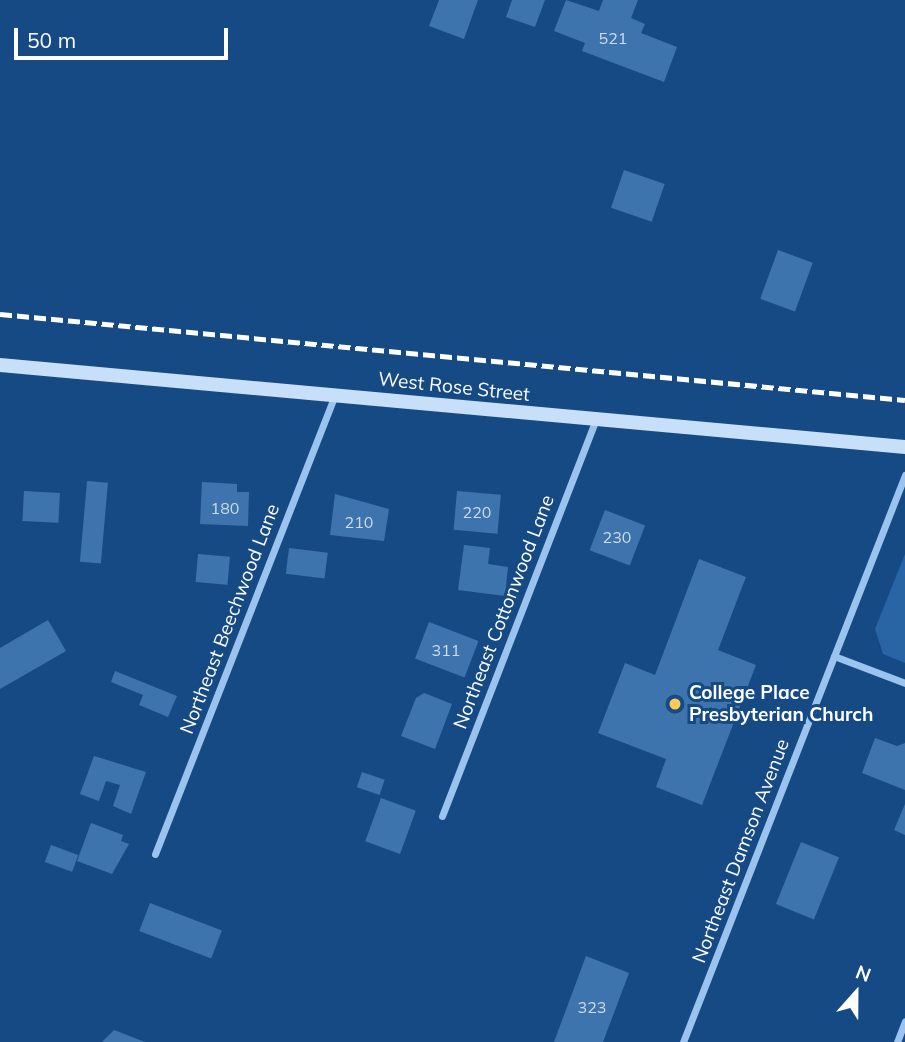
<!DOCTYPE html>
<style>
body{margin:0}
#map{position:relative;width:905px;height:1042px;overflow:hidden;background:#164a85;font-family:Mulish,sans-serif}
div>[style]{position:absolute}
.green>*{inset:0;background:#2964a4}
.building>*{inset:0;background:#3e74ae;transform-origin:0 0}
.street>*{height:7px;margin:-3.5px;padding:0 3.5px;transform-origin:3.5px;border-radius:3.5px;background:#9bc3ed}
.secondary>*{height:14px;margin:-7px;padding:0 7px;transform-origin:7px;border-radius:7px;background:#c7dff9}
.rail>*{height:5px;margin-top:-2.5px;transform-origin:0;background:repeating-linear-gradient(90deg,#fff 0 12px,transparent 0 17px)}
.dots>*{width:19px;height:19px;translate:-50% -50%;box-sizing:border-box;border:4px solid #164a85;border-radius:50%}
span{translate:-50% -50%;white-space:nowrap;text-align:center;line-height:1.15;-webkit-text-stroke:6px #164a85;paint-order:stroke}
.number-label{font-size:16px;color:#cfdceb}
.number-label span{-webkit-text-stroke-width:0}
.street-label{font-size:19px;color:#fff}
.poi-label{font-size:19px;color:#fff;font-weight:700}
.left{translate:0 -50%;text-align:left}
.north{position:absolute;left:821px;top:958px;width:70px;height:70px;-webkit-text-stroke:5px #164a85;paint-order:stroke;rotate:21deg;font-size:19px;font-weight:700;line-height:28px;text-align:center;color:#fff}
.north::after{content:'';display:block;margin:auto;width:24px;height:32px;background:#fff;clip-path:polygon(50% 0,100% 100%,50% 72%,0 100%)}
.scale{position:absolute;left:14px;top:28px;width:214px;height:32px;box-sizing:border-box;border:4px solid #fff;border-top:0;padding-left:9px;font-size:21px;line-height:24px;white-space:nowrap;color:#fff;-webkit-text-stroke:5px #164a85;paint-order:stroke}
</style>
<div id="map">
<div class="green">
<div style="clip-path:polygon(905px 554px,905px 663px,883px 654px,875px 629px)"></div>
</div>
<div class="building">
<div style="clip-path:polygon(439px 0,478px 0,464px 39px,429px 26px)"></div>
<div style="clip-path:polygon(512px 0,545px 0,535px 27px,506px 17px)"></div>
<div style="clip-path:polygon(566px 0,599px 11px,603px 0,638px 0,631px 18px,645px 24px,641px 33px,677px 47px,664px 82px,582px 51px,585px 43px,554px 31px)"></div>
<div style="left:624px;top:170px;width:43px;height:40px;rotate:19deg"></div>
<div style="left:778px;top:250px;width:37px;height:52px;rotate:20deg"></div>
<div style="left:87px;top:481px;width:21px;height:81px;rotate:5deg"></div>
<div style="clip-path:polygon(202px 482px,237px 484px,237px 492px,249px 492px,248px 526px,200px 524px)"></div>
<div style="left:24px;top:491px;width:36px;height:30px;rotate:3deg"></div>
<div style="left:457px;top:491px;width:44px;height:39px;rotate:5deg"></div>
<div style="clip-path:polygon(335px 494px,389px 509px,384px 541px,330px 535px)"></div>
<div style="left:605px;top:510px;width:43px;height:43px;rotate:21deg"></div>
<div style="clip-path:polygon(464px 545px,490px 548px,488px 564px,508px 567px,505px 596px,458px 590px)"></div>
<div style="left:289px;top:548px;width:39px;height:26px;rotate:7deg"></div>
<div style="left:198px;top:554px;width:32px;height:28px;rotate:5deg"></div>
<div style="clip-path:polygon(699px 559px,746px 577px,718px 650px,756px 665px,702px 805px,656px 787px,666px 759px,598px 733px,625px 663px,655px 675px)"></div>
<div style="clip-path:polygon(48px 620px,66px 651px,0 689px,0 648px)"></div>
<div style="left:429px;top:622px;width:53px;height:39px;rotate:21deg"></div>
<div style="clip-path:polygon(115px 671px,177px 696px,168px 717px,139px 705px,143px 695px,111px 682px)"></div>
<div style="clip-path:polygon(424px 693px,452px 704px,435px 749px,401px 736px,416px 698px)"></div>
<div style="clip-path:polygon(875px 738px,897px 746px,905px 743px,905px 790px,862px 773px)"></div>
<div style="clip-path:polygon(94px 756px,146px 772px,131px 814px,113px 806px,120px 785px,106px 781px,99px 801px,80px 794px)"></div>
<div style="left:362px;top:772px;width:24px;height:16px;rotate:19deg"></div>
<div style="left:381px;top:798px;width:37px;height:46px;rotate:20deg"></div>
<div style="clip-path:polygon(905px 804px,905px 835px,894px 830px)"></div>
<div style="clip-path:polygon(91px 823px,123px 835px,121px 841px,129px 844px,112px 874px,77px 861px)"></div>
<div style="left:801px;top:842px;width:41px;height:67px;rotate:22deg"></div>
<div style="left:51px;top:845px;width:29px;height:18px;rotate:20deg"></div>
<div style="left:150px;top:903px;width:77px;height:30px;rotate:21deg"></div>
<div style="clip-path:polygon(586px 956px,629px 973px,603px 1042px,554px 1042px)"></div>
<div style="clip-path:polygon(114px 1030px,145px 1042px,102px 1042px)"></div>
</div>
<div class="street">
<div style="left:834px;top:656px;width:76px;rotate:20.8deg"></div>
<div style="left:442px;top:816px;width:424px;rotate:-68.8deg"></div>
<div style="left:155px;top:854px;width:493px;rotate:-68.6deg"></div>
<div style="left:683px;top:1042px;width:609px;rotate:-68.62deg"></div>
<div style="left:897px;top:1042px;width:22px;rotate:-69deg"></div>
</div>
<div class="secondary">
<div style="left:0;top:365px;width:909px;rotate:5.18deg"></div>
</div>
<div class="rail">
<div style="left:0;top:314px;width:909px;rotate:5.43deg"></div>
</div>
<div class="dots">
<div style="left:675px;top:704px;background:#ffc957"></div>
</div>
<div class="number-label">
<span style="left:613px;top:38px">521</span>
<span style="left:225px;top:508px">180</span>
<span style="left:477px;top:512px">220</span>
<span style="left:359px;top:522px">210</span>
<span style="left:617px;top:537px">230</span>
<span style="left:446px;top:650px">311</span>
<span style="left:592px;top:1007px">323</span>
</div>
<div class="street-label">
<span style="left:454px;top:387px;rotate:6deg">West Rose Street</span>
<span style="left:504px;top:612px;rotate:-69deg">Northeast Cottonwood Lane</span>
<span style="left:230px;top:619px;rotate:-69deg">Northeast Beechwood Lane</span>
<span style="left:741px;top:851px;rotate:-69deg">Northeast Damson Avenue</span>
</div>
<div class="poi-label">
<span class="left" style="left:689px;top:704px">College Place<br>Presbyterian Church</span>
</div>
<div class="north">N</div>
<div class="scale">50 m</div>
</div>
